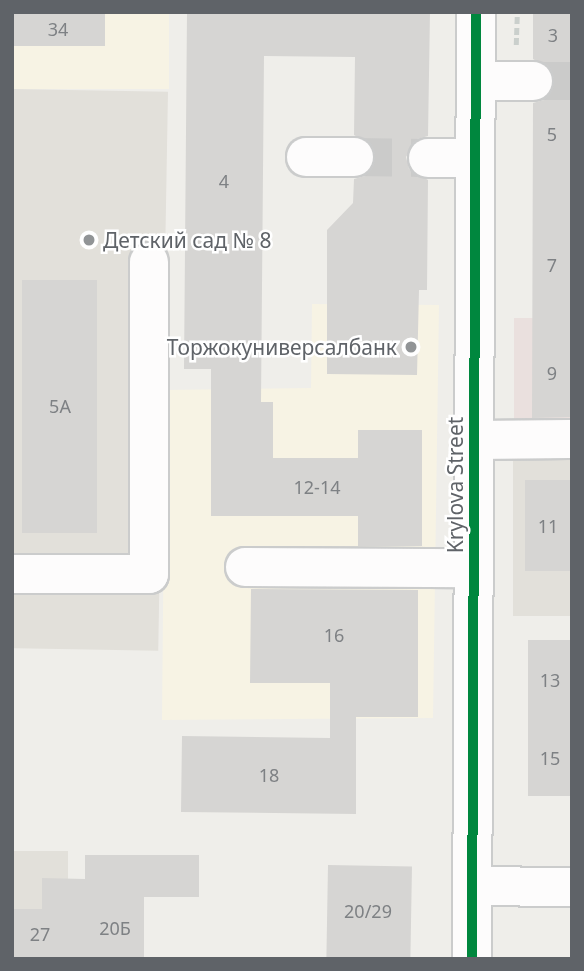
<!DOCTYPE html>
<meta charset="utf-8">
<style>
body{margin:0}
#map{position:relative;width:584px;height:971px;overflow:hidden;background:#efeeea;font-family:"Noto Sans",sans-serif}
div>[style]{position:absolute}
.commercial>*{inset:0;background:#f7f3e4;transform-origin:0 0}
.education>*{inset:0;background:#e2e0da;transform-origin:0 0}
.medical>*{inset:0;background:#eae0de;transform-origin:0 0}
.building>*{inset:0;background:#d6d5d3;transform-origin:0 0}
.minor-tunnel>*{height:38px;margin-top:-19px;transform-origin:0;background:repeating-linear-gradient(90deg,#cbcbca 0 38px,transparent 0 57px)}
.path>*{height:4.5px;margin-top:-2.25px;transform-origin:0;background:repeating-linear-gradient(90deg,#cacfcc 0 7px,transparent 0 10.5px)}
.roads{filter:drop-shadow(2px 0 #cbcccc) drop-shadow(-2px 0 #cbcccc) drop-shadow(0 2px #cbcccc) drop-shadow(0 -2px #cbcccc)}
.minor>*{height:38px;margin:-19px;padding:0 19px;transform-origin:19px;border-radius:19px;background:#fdfcfc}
.cycleway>*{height:10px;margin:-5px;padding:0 5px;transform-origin:5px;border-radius:5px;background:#00873e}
.dots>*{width:19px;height:19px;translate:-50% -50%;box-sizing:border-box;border:4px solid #fff;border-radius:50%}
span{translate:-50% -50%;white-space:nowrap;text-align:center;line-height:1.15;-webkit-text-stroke:5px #fff;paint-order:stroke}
.number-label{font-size:18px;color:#7e8184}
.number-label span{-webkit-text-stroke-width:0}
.poi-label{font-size:21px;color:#5f6368}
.left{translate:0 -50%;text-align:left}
.right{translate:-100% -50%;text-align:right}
.street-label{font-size:21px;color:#5f6368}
.frame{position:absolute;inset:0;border:14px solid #5f6368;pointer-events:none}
</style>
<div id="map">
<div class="commercial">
<div style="left:12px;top:12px;width:157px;height:77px"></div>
<div style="clip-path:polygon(312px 304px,439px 305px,433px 718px,162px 720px,165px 390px,311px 388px)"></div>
</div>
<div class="education">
<div style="left:12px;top:89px;width:156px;height:559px;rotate:1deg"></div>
<div style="left:513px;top:455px;width:59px;height:161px"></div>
<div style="left:12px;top:851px;width:56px;height:108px"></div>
</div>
<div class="medical">
<div style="left:514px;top:318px;width:58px;height:111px"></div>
</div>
<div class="building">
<div style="left:12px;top:12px;width:93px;height:34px"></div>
<div style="clip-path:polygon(187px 12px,430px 12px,428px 136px,417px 139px,406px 157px,409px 169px,428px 180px,427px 290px,419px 290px,417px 375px,327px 374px,327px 230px,353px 203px,354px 179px,365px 176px,376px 158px,373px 146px,354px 135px,355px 57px,264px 56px,261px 402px,273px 402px,273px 458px,358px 458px,358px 430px,422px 430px,422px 546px,358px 546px,358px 516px,211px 516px,211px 369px,184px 369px)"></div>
<div style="clip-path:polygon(533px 12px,572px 12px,572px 417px,532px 418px,533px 103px,544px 100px,555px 82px,552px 70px,533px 59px)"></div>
<div style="left:22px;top:280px;width:75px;height:253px"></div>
<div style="left:525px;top:480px;width:47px;height:91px"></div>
<div style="clip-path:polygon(251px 589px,418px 590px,418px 717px,356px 717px,356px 814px,181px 812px,182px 736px,330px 738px,330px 683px,250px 683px)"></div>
<div style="left:528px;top:640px;width:44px;height:156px"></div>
<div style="clip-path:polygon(85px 855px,199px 855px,199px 897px,144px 897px,144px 959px,12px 959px,12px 909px,42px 909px,42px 878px,85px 879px)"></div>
<div style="left:328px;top:865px;width:84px;height:94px;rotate:1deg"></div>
</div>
<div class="minor-tunnel">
<div style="left:533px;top:81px;width:39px"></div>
<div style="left:354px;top:157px;width:74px;rotate:0.8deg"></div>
</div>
<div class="path">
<div style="left:516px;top:45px;width:33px;rotate:-88deg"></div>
</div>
<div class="roads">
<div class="minor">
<div style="left:476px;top:81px;width:57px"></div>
<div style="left:306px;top:157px;width:48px"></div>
<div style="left:428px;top:158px;width:47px"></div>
<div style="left:474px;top:440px;width:98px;rotate:-0.6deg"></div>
<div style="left:245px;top:567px;width:229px;rotate:0.3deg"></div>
<div style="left:12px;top:574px;width:137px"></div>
<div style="left:149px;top:574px;width:312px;rotate:-90deg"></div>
<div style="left:472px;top:886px;width:100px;rotate:0.6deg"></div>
<div style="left:472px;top:959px;width:947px;rotate:-89.76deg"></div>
</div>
</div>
<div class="cycleway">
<div style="left:472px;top:959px;width:947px;rotate:-89.76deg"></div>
</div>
<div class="dots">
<div style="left:89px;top:240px;background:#919496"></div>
<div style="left:411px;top:347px;background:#919496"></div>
</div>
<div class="number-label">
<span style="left:58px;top:29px">34</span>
<span style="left:553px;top:35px">3</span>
<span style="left:552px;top:134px">5</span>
<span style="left:224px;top:181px">4</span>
<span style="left:552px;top:265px">7</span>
<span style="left:552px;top:373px">9</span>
<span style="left:60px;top:406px">5А</span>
<span style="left:317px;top:487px">12-14</span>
<span style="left:548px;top:526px">11</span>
<span style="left:334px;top:635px">16</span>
<span style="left:550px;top:680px">13</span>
<span style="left:550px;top:758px">15</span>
<span style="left:269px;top:775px">18</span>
<span style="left:368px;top:911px">20/29</span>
<span style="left:115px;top:928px">20Б</span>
<span style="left:40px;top:934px">27</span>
</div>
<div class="poi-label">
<span class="left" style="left:103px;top:240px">Детский сад № 8</span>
<span class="right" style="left:397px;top:347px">Торжокуниверсалбанк</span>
</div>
<div class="street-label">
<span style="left:455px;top:485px;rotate:-90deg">Krylova Street</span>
</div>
<div class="frame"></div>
</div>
